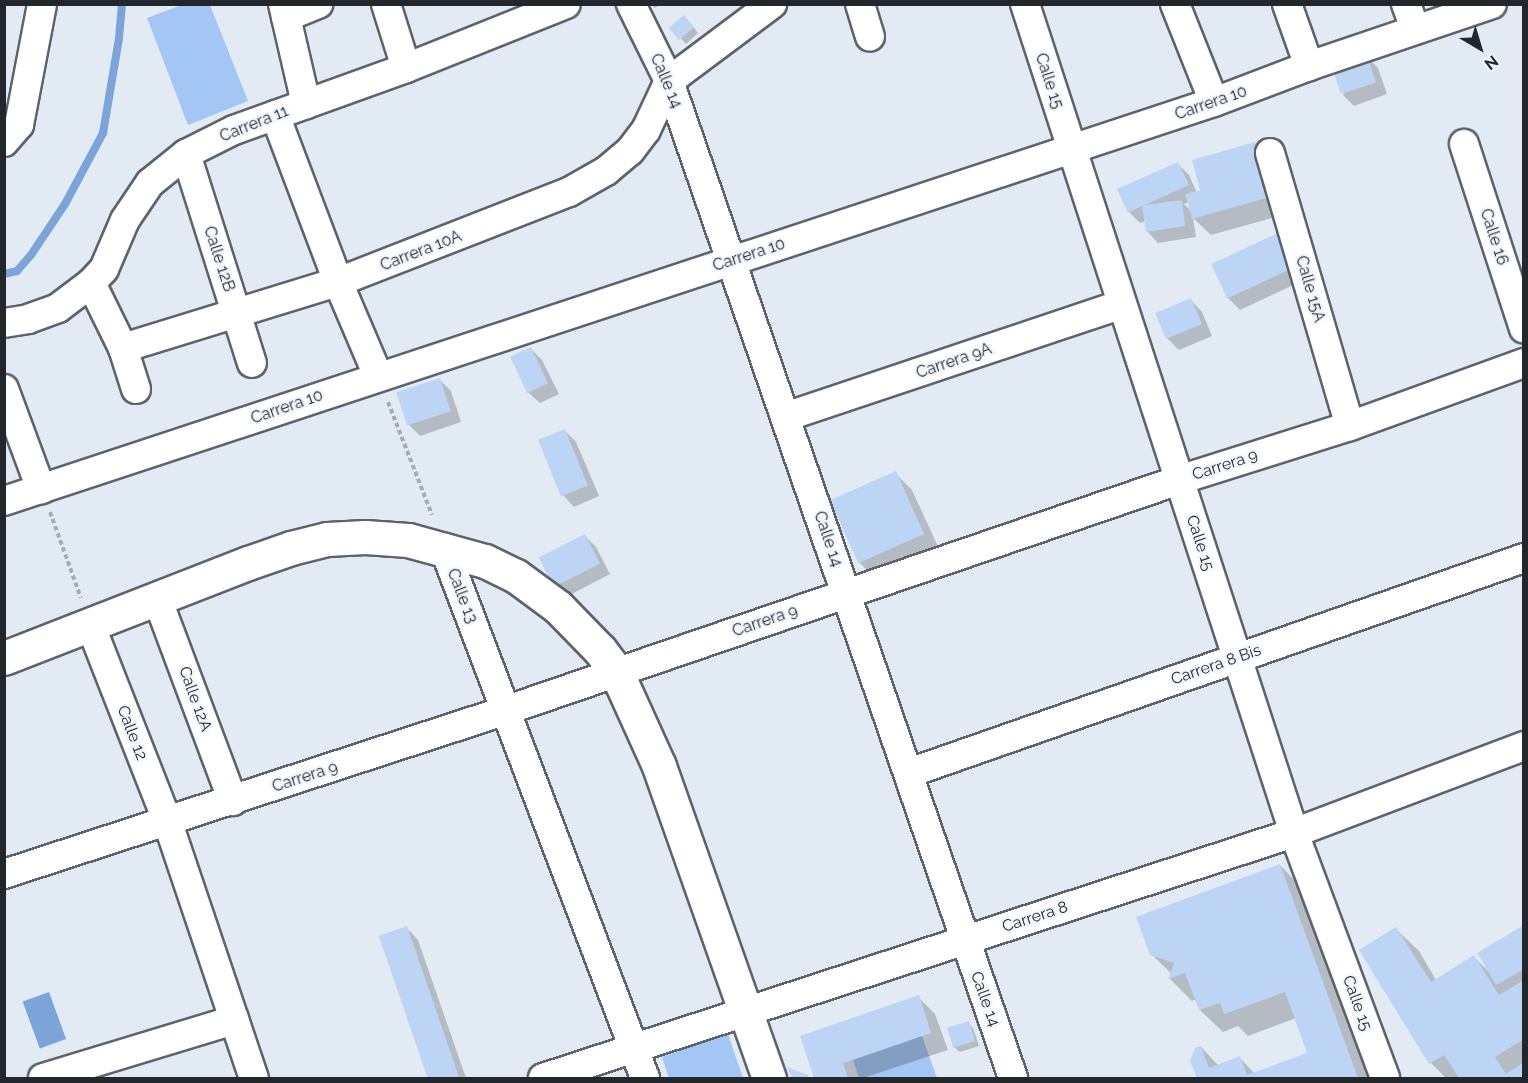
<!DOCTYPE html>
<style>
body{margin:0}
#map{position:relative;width:1528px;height:1083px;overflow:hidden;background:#e2eaf4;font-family:Raleway,sans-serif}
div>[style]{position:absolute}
.green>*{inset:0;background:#a3c6f4}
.water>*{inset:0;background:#7ca4d8;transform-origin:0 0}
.shadow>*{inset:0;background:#0003}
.stream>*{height:8px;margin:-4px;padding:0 4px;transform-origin:4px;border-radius:4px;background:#7ca4d8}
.building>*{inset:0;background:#bcd5f5;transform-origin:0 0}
.path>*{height:4px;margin-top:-2px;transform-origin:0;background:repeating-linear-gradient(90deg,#a5acb4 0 4.5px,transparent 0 7.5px)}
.roads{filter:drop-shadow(2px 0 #5d636c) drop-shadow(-2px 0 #5d636c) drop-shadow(0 2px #5d636c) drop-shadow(0 -2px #5d636c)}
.minor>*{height:28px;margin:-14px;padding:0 14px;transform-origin:14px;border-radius:14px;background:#fff}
.major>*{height:33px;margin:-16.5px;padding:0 16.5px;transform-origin:16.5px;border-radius:16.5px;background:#fff}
span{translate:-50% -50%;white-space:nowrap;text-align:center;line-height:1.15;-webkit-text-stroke:5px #f1f7ff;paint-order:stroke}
.street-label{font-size:16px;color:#23262a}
.frame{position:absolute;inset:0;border:6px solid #23262a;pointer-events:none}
.north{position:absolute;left:1450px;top:18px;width:60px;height:60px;-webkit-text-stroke:4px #f1f7ff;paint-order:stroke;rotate:142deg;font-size:16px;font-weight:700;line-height:24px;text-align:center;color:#23262a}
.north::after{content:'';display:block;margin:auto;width:21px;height:27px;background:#23262a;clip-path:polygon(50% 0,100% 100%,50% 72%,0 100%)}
</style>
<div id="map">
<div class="green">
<div style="clip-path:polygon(182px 5px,210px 5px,248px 101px,188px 125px,147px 18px)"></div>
<div style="clip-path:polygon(728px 1034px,743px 1078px,669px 1078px,662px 1057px)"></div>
<div style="clip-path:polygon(922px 1036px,937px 1078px,859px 1078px,853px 1060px)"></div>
</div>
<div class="water">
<div style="left:49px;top:992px;width:50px;height:28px;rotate:70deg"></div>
</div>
<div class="shadow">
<div style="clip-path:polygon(651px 4px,661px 4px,655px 8px)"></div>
<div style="clip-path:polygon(689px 22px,698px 33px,686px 44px,671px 28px)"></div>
<div style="clip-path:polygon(1366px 56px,1378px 68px,1387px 94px,1354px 106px,1343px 95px)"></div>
<div style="clip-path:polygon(evenodd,1255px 144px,1272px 161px,1286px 214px,1211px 235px,1193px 218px,1196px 237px,1158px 243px,1147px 231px,1146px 221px,1140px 223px,1129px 212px,1178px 164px,1189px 175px,1197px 193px,1202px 191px,1255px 144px,1189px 202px,1192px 212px,1184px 204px,1189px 202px)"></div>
<div style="clip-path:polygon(1279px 234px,1306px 279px,1240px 310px,1228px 298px)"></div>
<div style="clip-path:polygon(1191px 300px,1202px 312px,1212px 336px,1179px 350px,1167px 338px)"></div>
<div style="clip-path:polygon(531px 349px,542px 360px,559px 394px,540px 403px,528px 392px)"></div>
<div style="clip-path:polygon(439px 379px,451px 391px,461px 422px,420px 436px,409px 425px,398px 393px)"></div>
<div style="clip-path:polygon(565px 431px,576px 442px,599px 496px,574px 507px,563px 495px)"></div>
<div style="clip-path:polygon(895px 473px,912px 490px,940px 551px,876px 580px,859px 562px)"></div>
<div style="clip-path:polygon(585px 536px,596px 547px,610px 574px,566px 597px,555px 585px)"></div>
<div style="clip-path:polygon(1280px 865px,1302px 888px,1371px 1078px,1198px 1078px,1192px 1061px,1201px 1047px,1219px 1066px,1240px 1058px,1255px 1074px,1309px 1054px,1296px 1018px,1248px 1036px,1238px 1026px,1223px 1032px,1200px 1010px,1196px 999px,1192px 1001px,1170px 979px,1172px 974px,1151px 954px)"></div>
<div style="clip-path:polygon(1524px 927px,1524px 1078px,1446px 1078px,1431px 1063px,1396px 929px,1419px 951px,1436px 980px,1474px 957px,1488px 971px)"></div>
<div style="clip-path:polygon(407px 928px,418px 940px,466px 1078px,430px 1078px,381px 937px)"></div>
<div style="clip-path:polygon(918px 997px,935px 1014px,948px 1050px,863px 1078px,816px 1078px,802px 1037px)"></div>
<div style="clip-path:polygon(968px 1023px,973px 1028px,979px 1046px,960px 1052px,954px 1047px)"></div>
</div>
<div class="stream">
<div style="left:4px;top:274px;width:13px;rotate:-13deg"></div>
<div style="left:17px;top:271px;width:21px;rotate:-49deg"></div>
<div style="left:31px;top:255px;width:61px;rotate:-56.3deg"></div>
<div style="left:65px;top:204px;width:81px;rotate:-61.8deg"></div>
<div style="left:103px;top:133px;width:96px;rotate:-80.4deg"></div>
<div style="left:119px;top:38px;width:34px;rotate:-85deg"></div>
</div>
<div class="building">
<div style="left:684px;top:15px;width:16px;height:20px;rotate:50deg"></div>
<div style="left:1367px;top:55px;width:29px;height:37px;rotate:72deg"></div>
<div style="clip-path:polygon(1255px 142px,1270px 197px,1192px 219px,1185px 194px,1200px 190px,1192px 160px)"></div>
<div style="clip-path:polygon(1178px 162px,1189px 185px,1145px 205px,1182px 200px,1185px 226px,1146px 232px,1142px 206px,1128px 213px,1117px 189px)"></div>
<div style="left:1280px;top:232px;width:38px;height:76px;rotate:65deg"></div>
<div style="left:1191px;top:298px;width:28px;height:39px;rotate:67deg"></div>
<div style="left:531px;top:347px;width:40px;height:23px;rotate:65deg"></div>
<div style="left:440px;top:378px;width:35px;height:46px;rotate:72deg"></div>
<div style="left:565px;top:429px;width:61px;height:29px;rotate:68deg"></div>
<div style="left:896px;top:471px;width:69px;height:72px;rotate:66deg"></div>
<div style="left:585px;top:534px;width:33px;height:52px;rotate:63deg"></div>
<div style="clip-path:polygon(1280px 864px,1358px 1078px,1197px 1078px,1190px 1061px,1195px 1048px,1201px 1046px,1209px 1068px,1240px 1056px,1247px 1075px,1307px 1053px,1285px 992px,1224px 1014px,1220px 1003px,1199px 1010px,1185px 973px,1168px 979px,1174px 963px,1150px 955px,1136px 917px)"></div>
<div style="clip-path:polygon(1524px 925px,1524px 969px,1496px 985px,1477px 953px)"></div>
<div style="left:407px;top:926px;width:161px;height:30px;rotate:71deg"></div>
<div style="clip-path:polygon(1396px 927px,1431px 982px,1474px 955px,1499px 995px,1524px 980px,1524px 1039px,1495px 1057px,1506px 1074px,1524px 1062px,1524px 1078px,1459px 1078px,1444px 1055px,1429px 1064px,1359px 950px)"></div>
<div style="clip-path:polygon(919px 995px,931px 1033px,843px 1063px,848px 1078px,814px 1078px,800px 1036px)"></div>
<div style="left:969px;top:1021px;width:21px;height:23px;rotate:73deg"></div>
<div style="clip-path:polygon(787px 1067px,808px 1075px,809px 1078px,792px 1078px)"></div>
</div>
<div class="path">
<div style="left:388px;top:402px;width:121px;rotate:68.7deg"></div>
<div style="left:50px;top:512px;width:91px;rotate:70.2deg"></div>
</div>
<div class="roads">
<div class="minor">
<div style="left:283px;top:4px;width:103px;rotate:77deg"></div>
<div style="left:386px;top:4px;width:67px;rotate:72.6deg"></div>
<div style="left:631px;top:4px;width:86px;rotate:63.7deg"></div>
<div style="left:669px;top:81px;width:1055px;rotate:70.96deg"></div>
<div style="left:860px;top:4px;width:34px;rotate:73deg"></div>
<div style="left:1025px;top:4px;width:872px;rotate:72.02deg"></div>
<div style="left:1294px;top:833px;width:261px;rotate:69.6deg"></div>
<div style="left:1175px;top:4px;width:105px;rotate:68.3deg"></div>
<div style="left:1287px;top:4px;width:66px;rotate:70.5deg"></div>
<div style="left:1406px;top:4px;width:27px;rotate:70deg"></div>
<div style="left:286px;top:17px;width:35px;rotate:-22deg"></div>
<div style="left:669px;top:81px;width:129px;rotate:-36.8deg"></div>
<div style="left:275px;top:115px;width:178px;rotate:69.3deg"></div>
<div style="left:338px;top:282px;width:102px;rotate:66.9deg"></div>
<div style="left:4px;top:142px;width:23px;rotate:-49deg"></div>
<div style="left:19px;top:125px;width:123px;rotate:-79.2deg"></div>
<div style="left:1464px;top:144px;width:194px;rotate:72deg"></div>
<div style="left:1270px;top:153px;width:284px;rotate:73.7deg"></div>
<div style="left:186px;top:154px;width:219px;rotate:72.5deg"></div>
<div style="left:91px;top:283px;width:72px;rotate:63.8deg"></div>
<div style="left:123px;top:348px;width:43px;rotate:72.4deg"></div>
<div style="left:4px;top:323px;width:24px;rotate:-9deg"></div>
<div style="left:28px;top:319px;width:32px;rotate:-20deg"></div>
<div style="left:58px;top:308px;width:41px;rotate:-37.1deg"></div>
<div style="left:91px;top:283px;width:19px;rotate:-47deg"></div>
<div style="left:104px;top:269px;width:53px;rotate:-66.8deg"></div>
<div style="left:125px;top:220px;width:45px;rotate:-56deg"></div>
<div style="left:150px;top:183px;width:46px;rotate:-38.9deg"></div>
<div style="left:186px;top:154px;width:54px;rotate:-26.6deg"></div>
<div style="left:234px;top:130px;width:183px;rotate:-19.8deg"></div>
<div style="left:406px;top:68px;width:172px;rotate:-21.8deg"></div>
<div style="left:123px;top:348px;width:225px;rotate:-17.1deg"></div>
<div style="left:338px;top:282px;width:248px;rotate:-21.3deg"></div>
<div style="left:569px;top:192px;width:43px;rotate:-29.6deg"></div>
<div style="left:606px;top:171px;width:31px;rotate:-40deg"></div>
<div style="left:630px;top:151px;width:26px;rotate:-53deg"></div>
<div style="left:646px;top:130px;width:54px;rotate:-64.9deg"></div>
<div style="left:4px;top:389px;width:107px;rotate:69.7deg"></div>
<div style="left:785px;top:417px;width:355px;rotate:-18.5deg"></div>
<div style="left:4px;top:501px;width:1274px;rotate:-18.25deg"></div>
<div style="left:1214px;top:102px;width:102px;rotate:-20.8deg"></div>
<div style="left:1309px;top:66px;width:193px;rotate:-18.7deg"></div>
<div style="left:444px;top:548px;width:567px;rotate:69.23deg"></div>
<div style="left:157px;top:598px;width:217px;rotate:69.5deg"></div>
<div style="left:90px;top:624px;width:214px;rotate:68.6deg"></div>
<div style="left:168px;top:823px;width:269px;rotate:71.4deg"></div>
<div style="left:909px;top:773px;width:651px;rotate:-19.27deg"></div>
<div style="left:4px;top:874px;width:529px;rotate:-18.06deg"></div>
<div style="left:507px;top:710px;width:710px;rotate:-18.89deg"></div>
<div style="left:1179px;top:480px;width:179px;rotate:-17.5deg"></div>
<div style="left:1350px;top:426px;width:185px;rotate:-19.9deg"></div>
<div style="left:43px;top:1078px;width:200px;rotate:-16.9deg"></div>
<div style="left:543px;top:1078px;width:790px;rotate:-18.07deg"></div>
<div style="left:1294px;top:833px;width:246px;rotate:-20.7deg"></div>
</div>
<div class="major">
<div style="left:4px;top:658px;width:262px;rotate:-21.3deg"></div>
<div style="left:248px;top:563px;width:46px;rotate:-19.2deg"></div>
<div style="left:291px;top:548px;width:37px;rotate:-14deg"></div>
<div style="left:327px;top:539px;width:38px;rotate:-3deg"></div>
<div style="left:365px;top:537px;width:43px;rotate:4deg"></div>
<div style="left:408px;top:540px;width:80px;rotate:15.3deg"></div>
<div style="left:485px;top:561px;width:34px;rotate:26deg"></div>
<div style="left:516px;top:576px;width:52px;rotate:36.4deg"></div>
<div style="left:558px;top:607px;width:60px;rotate:45.7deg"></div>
<div style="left:600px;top:650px;width:26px;rotate:53deg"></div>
<div style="left:616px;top:671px;width:104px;rotate:65.6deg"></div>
<div style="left:659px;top:766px;width:331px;rotate:70.6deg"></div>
</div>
</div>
<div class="street-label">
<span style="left:666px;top:81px;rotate:67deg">Calle 14</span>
<span style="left:1049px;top:81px;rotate:72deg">Calle 15</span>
<span style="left:1211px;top:103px;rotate:-19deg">Carrera 10</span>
<span style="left:254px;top:124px;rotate:-22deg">Carrera 11</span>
<span style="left:1494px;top:237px;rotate:72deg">Calle 16</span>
<span style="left:421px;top:251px;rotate:-21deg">Carrera 10A</span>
<span style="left:749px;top:255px;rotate:-18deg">Carrera 10</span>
<span style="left:219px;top:259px;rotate:72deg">Calle 12B</span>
<span style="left:1310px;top:289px;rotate:74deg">Calle 15A</span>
<span style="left:954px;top:361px;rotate:-19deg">Carrera 9A</span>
<span style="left:287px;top:407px;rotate:-19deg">Carrera 10</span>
<span style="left:1225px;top:465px;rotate:-18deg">Carrera 9</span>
<span style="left:828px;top:539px;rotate:71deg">Calle 14</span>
<span style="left:1200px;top:543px;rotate:72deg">Calle 15</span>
<span style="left:462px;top:596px;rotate:69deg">Calle 13</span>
<span style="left:765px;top:621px;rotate:-19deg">Carrera 9</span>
<span style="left:1216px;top:665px;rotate:-19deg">Carrera 8 Bis</span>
<span style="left:195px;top:699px;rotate:70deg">Calle 12A</span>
<span style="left:132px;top:733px;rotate:69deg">Calle 12</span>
<span style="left:305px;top:777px;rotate:-18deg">Carrera 9</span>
<span style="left:1035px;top:917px;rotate:-18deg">Carrera 8</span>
<span style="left:985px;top:999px;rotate:70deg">Calle 14</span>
<span style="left:1357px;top:1003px;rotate:70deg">Calle 15</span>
</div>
<div class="frame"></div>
<div class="north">N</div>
</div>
